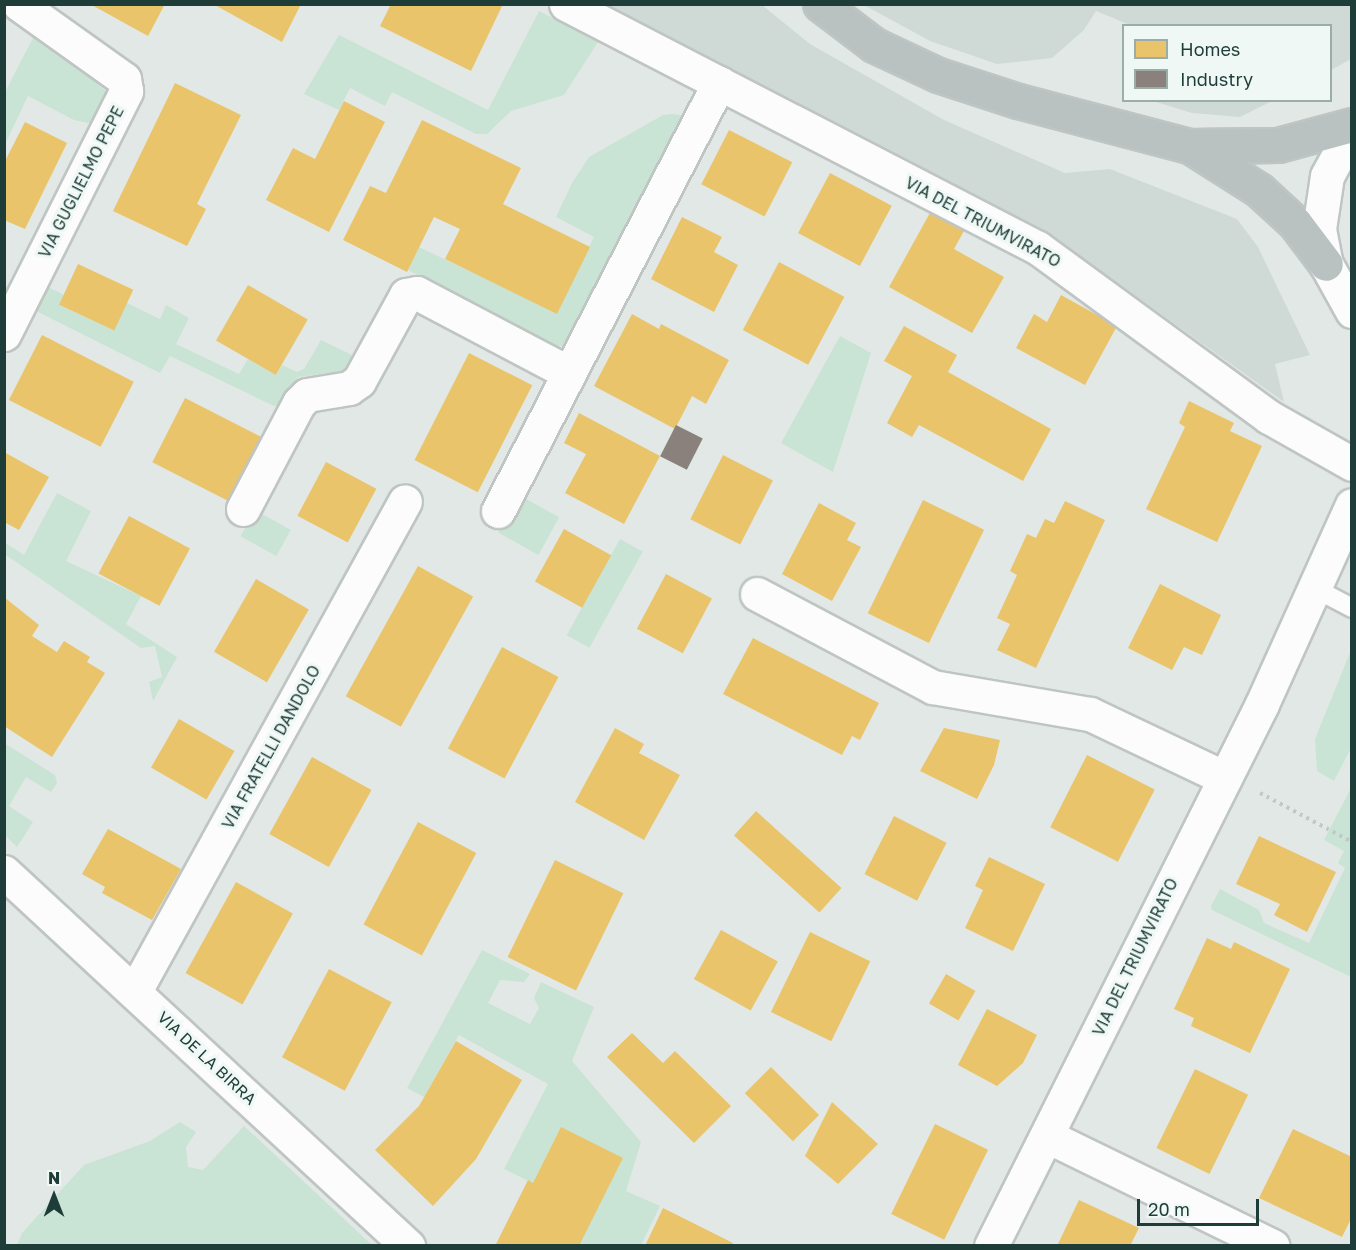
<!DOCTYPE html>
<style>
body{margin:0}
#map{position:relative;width:1356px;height:1250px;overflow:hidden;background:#e2e8e6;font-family:"Golos Text",sans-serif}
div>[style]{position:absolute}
.built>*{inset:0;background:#cfdad6}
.green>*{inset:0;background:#c9e4d4;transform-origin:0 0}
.homes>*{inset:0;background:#e9c46a;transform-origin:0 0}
.industry>*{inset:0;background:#8a817c;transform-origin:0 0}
.path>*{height:4px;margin-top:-2px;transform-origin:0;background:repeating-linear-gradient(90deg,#bfc9c7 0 3px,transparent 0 7.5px)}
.roads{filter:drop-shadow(2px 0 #bfc5c3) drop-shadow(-2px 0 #bfc5c3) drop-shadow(0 2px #bfc5c3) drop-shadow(0 -2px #bfc5c3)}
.service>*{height:18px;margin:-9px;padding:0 9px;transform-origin:9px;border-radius:9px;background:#fbfcfb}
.minor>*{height:33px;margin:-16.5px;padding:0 16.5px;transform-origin:16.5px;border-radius:16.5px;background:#fbfcfb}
.secondary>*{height:33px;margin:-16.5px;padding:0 16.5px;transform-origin:16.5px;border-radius:16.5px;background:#fbfcfb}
.motorway>*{height:33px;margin:-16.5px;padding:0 16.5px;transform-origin:16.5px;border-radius:16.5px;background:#b9c2c1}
span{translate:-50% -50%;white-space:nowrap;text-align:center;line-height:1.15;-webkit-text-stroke:6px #eff8f5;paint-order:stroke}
.street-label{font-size:16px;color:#1e3d38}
.frame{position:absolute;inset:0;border:6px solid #1e3d38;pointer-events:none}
.legend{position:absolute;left:1122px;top:24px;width:210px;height:78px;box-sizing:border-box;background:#eff8f5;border:2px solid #9bada9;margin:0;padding:8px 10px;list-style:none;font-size:18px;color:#1e3d38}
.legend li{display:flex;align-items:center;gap:12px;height:30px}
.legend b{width:30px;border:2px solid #9bada9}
.north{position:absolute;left:24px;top:1166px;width:60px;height:60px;-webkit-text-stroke:4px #eff8f5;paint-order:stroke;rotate:0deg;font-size:16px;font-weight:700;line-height:24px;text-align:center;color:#1e3d38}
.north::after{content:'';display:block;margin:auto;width:21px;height:27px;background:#1e3d38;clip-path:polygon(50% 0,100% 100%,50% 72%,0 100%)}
.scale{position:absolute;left:1137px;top:1199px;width:122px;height:27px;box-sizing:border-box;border:3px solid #1e3d38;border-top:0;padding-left:8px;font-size:18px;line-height:21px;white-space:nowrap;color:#1e3d38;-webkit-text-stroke:4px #eff8f5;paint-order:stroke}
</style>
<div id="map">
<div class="built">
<div style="clip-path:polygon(603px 5px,762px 5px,810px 44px,944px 120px,1065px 173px,1110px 169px,1237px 219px,1258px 247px,1310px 355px,1275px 364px,1284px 402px,1062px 243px)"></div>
<div style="clip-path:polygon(864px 5px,1351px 5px,1351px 59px,1331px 70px,1330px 26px,1130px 25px,1096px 11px,1084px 30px,1052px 58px,997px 64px,930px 41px)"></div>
<div style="clip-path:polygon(1153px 101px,1272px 101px,1240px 117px,1192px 113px)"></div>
</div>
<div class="green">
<div style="clip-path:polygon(539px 11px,598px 42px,564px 95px,511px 111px,487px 134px,476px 134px,392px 92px,385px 106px,350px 88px,339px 110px,304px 94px,339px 35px,488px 110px)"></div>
<div style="clip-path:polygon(40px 37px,108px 93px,93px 124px,74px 120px,28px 96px,5px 144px,5px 92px,33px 38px)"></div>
<div style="clip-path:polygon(673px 114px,685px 116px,564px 346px,550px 347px,408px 270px,419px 247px,557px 313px,594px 237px,556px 217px,572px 183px,589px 157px,663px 115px)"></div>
<div style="clip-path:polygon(46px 286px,64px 295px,59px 305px,113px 330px,127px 303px,160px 319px,166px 305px,189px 318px,176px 344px,239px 374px,248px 359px,276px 375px,282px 365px,297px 372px,304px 369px,321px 340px,356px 357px,346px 371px,298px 377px,280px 405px,274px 406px,170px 356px,160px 373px,34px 310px)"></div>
<div style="clip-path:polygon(840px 336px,871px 353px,833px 472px,781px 443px)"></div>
<div style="clip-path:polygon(57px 493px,91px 511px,66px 561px,141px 596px,126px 624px,177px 657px,153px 701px,149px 682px,162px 677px,155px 646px,141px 648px,6px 555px,4px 542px,24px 555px)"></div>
<div style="left:519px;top:495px;width:46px;height:43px;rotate:29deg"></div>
<div style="left:255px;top:510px;width:41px;height:30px;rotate:29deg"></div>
<div style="left:620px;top:539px;width:26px;height:110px;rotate:29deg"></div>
<div style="clip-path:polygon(1351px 650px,1351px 748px,1334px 781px,1317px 771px,1315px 739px)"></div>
<div style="clip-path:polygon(4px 743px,55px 775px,57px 783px,51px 792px,26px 777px,9px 806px,33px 822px,17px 847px,5px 835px)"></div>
<div style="clip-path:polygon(1351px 788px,1351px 977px,1212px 910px,1211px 906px,1220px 889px,1259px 910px,1264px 923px,1309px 943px,1345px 868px,1338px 863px,1344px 851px,1324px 840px)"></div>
<div style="clip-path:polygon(482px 950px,530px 974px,524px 982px,500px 980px,488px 1003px,530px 1024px,539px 1008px,534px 998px,541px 982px,594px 1007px,572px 1061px,641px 1142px,626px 1191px,660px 1206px,641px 1245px,579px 1245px,623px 1158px,533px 1183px,504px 1169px,548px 1084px,459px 1035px,424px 1097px,407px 1088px)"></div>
<div style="clip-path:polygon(180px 1122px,196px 1132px,186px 1147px,188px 1167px,203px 1170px,244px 1126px,372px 1245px,17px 1245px,22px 1233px,84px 1165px,150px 1141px)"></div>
</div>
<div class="homes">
<div style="clip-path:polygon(90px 4px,165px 4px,148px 36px)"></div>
<div style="clip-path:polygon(213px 4px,301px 4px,282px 42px)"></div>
<div style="clip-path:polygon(391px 4px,503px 4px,471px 71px,380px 26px)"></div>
<div style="clip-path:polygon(175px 83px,241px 115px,197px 204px,206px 209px,187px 246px,113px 211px)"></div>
<div style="clip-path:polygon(344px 101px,385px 122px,329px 232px,266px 200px,293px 148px,315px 159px)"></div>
<div style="clip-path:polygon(422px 120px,521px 168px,503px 204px,590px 247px,557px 314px,445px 259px,460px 229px,434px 217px,407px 272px,343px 240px,370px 186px,386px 193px)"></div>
<div style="clip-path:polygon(25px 122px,67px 143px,25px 229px,4px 220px,4px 163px)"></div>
<div style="left:729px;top:130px;width:71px;height:61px;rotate:27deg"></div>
<div style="left:830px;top:173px;width:70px;height:68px;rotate:28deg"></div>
<div style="clip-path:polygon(931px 211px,965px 229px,954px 249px,1004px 277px,972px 333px,889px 287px)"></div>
<div style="clip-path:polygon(682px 217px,722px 237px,714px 252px,738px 265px,714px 312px,651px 279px)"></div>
<div style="left:779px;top:262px;width:74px;height:77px;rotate:28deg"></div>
<div style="left:78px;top:264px;width:61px;height:45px;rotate:25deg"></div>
<div style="left:248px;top:285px;width:69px;height:64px;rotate:30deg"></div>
<div style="clip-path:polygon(1061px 295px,1117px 326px,1085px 385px,1016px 348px,1034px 314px,1047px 322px)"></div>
<div style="clip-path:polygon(632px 314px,659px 329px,661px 324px,729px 360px,706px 404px,692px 396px,675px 429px,594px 386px)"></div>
<div style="clip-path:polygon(904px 326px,957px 355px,948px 372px,1051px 429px,1023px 481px,919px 425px,912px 437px,887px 423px,912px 376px,884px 361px)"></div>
<div style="left:42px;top:335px;width:103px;height:73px;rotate:27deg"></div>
<div style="left:469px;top:353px;width:71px;height:120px;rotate:27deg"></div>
<div style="left:185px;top:398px;width:87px;height:72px;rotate:27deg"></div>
<div style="clip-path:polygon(1189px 401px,1234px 423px,1230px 431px,1262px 446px,1217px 542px,1146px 509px,1185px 427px,1179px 423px)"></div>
<div style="clip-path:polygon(579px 413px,660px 456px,624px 524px,565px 493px,586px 454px,564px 443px)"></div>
<div style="clip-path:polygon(4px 452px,49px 477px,19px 530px,4px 522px)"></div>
<div style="left:723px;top:455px;width:56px;height:72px;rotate:27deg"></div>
<div style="left:326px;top:462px;width:57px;height:61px;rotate:28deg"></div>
<div style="left:923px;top:500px;width:68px;height:126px;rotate:26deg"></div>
<div style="clip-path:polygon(1065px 501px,1105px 520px,1036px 668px,997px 650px,1010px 624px,997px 618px,1017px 575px,1010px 571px,1027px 534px,1036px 538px,1045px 519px,1054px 523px)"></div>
<div style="clip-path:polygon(819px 503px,856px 523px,847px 540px,861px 547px,832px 601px,782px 574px)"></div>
<div style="left:129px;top:516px;width:69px;height:65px;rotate:28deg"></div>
<div style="left:564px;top:529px;width:54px;height:60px;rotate:29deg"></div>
<div style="left:418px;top:566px;width:63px;height:149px;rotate:29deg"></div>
<div style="left:666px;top:574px;width:52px;height:62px;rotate:28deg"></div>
<div style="left:256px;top:579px;width:61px;height:84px;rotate:30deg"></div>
<div style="clip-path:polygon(1160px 584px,1221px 615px,1202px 655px,1184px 647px,1172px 670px,1128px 648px)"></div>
<div style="clip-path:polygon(4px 597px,39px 625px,32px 636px,57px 652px,64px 641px,90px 657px,87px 662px,105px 673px,52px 757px,4px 726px)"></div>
<div style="clip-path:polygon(753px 638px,879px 703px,860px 740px,852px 736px,842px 755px,723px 694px)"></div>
<div style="left:502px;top:647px;width:64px;height:115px;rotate:28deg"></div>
<div style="left:179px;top:719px;width:64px;height:56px;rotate:30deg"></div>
<div style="clip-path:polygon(615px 728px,644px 744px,639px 753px,680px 775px,644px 840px,575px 802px)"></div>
<div style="clip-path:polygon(944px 728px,1000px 740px,994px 765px,977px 799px,920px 771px)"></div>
<div style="left:1087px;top:755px;width:76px;height:81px;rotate:27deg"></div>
<div style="left:312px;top:757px;width:68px;height:88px;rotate:29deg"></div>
<div style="left:756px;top:811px;width:115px;height:33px;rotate:42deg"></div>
<div style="left:894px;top:816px;width:59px;height:65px;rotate:27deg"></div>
<div style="left:418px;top:822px;width:66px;height:116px;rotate:28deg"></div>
<div style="clip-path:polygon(108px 829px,181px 869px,152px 920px,102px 893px,105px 887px,82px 874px)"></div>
<div style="clip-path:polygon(1259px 836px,1336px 872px,1307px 932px,1274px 915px,1280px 904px,1236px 884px)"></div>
<div style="clip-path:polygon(989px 857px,1045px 884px,1013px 951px,965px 928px,983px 890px,975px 886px)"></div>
<div style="left:555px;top:860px;width:76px;height:108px;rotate:26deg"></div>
<div style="left:236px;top:882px;width:65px;height:104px;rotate:29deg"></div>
<div style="left:721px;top:930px;width:65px;height:56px;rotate:29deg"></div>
<div style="left:810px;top:932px;width:67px;height:89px;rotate:26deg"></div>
<div style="clip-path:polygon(1207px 938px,1231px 949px,1234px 942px,1290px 969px,1250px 1053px,1191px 1026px,1194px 1018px,1174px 1009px)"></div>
<div style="left:329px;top:969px;width:71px;height:100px;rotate:28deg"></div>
<div style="left:946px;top:974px;width:34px;height:34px;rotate:30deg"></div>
<div style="clip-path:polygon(987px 1009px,1037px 1035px,1023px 1063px,997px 1086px,958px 1065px)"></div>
<div style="clip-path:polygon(632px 1033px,663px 1063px,675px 1051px,731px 1106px,694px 1143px,607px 1057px)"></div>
<div style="clip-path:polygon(456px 1041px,522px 1080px,476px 1159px,433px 1206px,375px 1150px,419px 1106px)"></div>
<div style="left:771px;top:1067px;width:68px;height:37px;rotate:45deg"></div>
<div style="left:1195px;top:1069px;width:59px;height:88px;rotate:26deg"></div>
<div style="clip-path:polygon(832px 1102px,878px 1144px,838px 1184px,805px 1156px)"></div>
<div style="left:935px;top:1124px;width:59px;height:100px;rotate:26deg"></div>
<div style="clip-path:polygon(561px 1127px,623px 1158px,579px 1246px,495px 1246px,528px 1180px,533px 1183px)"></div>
<div style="clip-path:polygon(1293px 1129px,1352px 1157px,1352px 1217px,1342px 1237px,1259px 1198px)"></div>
<div style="clip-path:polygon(1079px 1200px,1139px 1228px,1130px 1246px,1057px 1246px)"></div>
<div style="clip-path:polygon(663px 1208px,733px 1243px,731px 1246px,645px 1246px)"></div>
</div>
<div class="industry">
<div style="left:676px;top:425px;width:30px;height:35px;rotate:27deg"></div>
</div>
<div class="path">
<div style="left:1260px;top:793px;width:104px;rotate:28deg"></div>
</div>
<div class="roads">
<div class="service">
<div style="left:1316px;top:589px;width:41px;rotate:27.8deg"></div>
</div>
<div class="minor">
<div style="left:566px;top:4px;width:531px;rotate:27.34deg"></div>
<div style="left:1038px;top:248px;width:286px;rotate:36.2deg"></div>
<div style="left:1269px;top:417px;width:95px;rotate:29.5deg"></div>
<div style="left:4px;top:334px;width:272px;rotate:-63.3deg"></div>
<div style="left:126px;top:91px;width:12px;rotate:-99deg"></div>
<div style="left:124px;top:79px;width:129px;rotate:-144.5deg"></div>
<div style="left:243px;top:509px;width:120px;rotate:-62.2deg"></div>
<div style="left:299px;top:403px;width:11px;rotate:-45deg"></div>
<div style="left:307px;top:395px;width:43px;rotate:-9.5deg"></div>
<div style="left:349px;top:388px;width:12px;rotate:-35deg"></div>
<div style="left:359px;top:381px;width:98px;rotate:-61.3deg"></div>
<div style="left:406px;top:295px;width:11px;rotate:-10deg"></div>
<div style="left:417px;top:293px;width:172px;rotate:27.8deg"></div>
<div style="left:498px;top:511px;width:482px;rotate:-62.7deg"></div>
<div style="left:757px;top:594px;width:199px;rotate:27.9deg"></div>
<div style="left:933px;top:687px;width:159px;rotate:9.8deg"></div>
<div style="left:1090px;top:714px;width:149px;rotate:25.4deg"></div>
<div style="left:4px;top:872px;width:551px;rotate:42.79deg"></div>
<div style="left:135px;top:991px;width:559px;rotate:-61.14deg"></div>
<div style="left:1047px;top:1136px;width:251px;rotate:26deg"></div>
</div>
<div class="secondary">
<div style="left:1352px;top:130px;width:52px;rotate:118.5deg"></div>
<div style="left:1327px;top:176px;width:54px;rotate:98.6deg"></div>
<div style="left:1319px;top:229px;width:36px;rotate:79deg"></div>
<div style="left:1326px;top:264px;width:54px;rotate:61deg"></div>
<div style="left:991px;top:1246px;width:606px;rotate:-63.43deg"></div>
<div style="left:1262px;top:704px;width:218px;rotate:-65.7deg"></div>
</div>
<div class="motorway">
<div style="left:820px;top:4px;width:68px;rotate:37.2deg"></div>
<div style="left:874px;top:45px;width:71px;rotate:25.1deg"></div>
<div style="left:938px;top:75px;width:84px;rotate:18deg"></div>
<div style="left:1018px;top:101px;width:177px;rotate:14.7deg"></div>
<div style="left:1189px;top:146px;width:89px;rotate:-0.6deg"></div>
<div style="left:1278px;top:145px;width:77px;rotate:-15.1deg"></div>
<div style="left:1193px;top:148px;width:78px;rotate:32.5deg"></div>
<div style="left:1259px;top:190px;width:49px;rotate:42.5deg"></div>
<div style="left:1295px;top:223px;width:51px;rotate:52.9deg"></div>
</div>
</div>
<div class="street-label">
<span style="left:81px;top:182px;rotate:-63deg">VIA GUGLIELMO PEPE</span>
<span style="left:983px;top:222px;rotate:28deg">VIA DEL TRIUMVIRATO</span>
<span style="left:271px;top:747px;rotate:-61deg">VIA FRATELLI DANDOLO</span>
<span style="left:1135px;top:957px;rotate:-64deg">VIA DEL TRIUMVIRATO</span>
<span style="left:207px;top:1058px;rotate:43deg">VIA DE LA BIRRA</span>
</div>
<div class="frame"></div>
<ul class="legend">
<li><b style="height:16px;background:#e9c46a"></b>Homes</li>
<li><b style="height:16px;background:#8a817c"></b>Industry</li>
</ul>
<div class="north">N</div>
<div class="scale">20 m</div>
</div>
